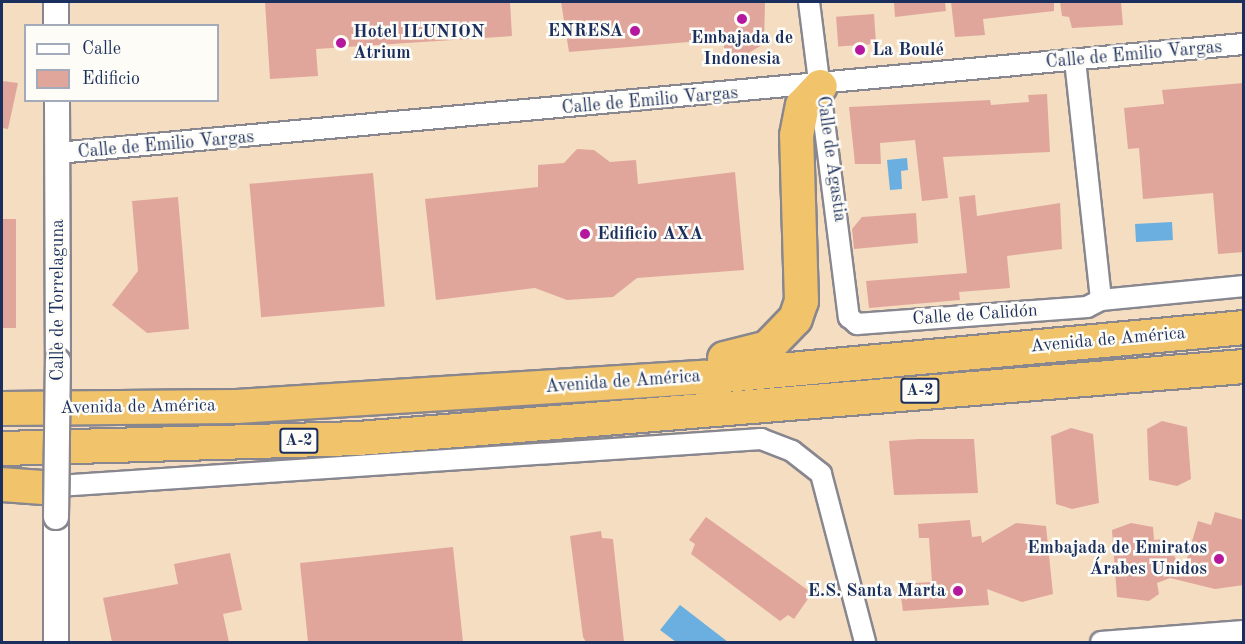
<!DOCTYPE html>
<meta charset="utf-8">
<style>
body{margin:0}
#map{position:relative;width:1245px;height:644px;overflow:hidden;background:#f4ddc0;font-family:"Old Standard TT",serif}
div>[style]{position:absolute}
.water>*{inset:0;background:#6aafe0;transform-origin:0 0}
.building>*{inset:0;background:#e1a69b;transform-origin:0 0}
.roads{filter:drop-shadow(2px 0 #88868f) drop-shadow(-2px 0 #88868f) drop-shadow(0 2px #88868f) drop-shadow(0 -2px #88868f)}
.minor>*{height:20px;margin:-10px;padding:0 10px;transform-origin:10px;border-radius:10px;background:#fff}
.tertiary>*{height:24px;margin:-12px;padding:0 12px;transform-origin:12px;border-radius:12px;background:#fff}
.motorway>*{height:33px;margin:-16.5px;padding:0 16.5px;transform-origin:16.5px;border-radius:16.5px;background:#f1c36a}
.bridges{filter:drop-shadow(2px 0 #88868f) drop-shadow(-2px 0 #88868f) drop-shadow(0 2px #88868f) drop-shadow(0 -2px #88868f)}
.tertiary-bridge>*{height:24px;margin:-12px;padding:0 12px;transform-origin:12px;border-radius:12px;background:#fff}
.dots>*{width:16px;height:16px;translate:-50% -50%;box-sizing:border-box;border:3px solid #fdfcf7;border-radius:50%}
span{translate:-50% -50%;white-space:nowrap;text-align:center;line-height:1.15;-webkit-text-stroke:5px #fdfcf7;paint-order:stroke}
.shield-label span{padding:2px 4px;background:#fdfcf7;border:2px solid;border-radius:4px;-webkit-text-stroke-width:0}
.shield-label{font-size:16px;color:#1b2f5e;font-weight:700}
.poi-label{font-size:18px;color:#1b2f5e;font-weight:700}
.right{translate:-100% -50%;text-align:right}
.left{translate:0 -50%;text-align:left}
.street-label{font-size:18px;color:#1b2f5e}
.frame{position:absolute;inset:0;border:3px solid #1b2f5e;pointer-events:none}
.legend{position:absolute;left:24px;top:24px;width:195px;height:78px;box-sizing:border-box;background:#fdfcf7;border:2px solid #a3aaba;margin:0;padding:8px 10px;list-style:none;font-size:18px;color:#1b2f5e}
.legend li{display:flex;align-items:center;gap:12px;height:30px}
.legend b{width:30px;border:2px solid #a3aaba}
</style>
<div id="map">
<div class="water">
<div style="clip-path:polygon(907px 158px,908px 170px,901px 171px,902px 189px,890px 190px,887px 160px)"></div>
<div style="left:1172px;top:222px;width:18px;height:37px;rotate:87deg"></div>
<div style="clip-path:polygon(680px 605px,728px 642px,676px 642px,660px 630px)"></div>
</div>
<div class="building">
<div style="clip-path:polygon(265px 2px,510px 2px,512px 36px,316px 49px,318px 76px,270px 79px)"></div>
<div style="clip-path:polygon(561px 2px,765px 2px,764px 44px,724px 67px,724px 39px,569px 52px)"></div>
<div style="clip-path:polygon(894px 2px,945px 2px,946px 11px,895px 17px)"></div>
<div style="clip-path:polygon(951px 2px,1054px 2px,1054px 11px,983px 19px,985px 35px,955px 37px)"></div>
<div style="clip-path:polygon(1060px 2px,1121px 2px,1123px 25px,1072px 28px,1069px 17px,1062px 16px)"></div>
<div style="left:874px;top:14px;width:30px;height:38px;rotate:86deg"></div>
<div style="clip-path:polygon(2px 81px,18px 83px,8px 129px,2px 128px)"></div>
<div style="clip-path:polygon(1244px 83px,1244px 252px,1218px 254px,1213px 193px,1143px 199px,1139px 148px,1128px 149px,1124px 108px,1164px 104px,1162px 90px)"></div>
<div style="clip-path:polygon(1047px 94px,1050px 152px,943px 157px,948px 198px,922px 201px,915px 140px,880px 143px,881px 164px,855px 164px,849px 107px,990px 100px,991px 105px,1029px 102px,1028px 95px)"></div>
<div style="clip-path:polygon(577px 149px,594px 150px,610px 162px,636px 160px,638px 184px,735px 172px,744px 270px,637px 278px,613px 297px,567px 300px,535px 288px,436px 300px,425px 199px,538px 187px,538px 165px,564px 163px)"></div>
<div style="left:373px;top:173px;width:134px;height:124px;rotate:85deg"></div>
<div style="clip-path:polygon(975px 195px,977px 216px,1060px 203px,1062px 249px,1007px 256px,1010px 288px,959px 292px,960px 300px,869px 308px,866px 281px,967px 273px,959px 197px)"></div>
<div style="clip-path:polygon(178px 197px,189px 329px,147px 333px,112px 305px,138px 271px,132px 201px)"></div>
<div style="clip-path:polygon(916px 213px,918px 243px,854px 249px,852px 229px,862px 217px)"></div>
<div style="left:2px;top:219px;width:14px;height:109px"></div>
<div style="clip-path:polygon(1162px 421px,1187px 427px,1191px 479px,1177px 486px,1149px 480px,1147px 429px)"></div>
<div style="clip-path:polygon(1071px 428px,1093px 434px,1099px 503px,1072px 509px,1056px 504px,1051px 436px)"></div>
<div style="clip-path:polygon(918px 439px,974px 439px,978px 493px,894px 495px,889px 441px)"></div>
<div style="clip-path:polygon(1215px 512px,1244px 520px,1244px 585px,1215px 589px,1170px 578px,1157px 583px,1159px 594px,1149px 601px,1117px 597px,1112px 530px,1131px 523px,1153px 527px,1154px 540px,1165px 539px,1183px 572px,1198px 521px,1211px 525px)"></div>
<div style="clip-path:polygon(706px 517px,812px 593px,794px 619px,788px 615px,780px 621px,691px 554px,695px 544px,689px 540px)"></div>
<div style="clip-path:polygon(970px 520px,972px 537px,981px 536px,982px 543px,1016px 523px,1046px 526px,1053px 594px,1022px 602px,987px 589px,989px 605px,903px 611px,899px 584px,932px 582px,929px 538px,919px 538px,918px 524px)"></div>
<div style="clip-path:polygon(601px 531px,602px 538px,613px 539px,624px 642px,586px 642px,583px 637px,570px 536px)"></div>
<div style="clip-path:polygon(453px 547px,463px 642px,308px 642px,300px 563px)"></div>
<div style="clip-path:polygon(230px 553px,242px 610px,223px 614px,229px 642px,112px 642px,103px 598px,178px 584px,174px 564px)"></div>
</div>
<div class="roads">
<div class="minor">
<div style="left:809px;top:2px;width:318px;rotate:82.8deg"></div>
<div style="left:849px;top:317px;width:11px;rotate:41deg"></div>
<div style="left:857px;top:324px;width:231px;rotate:-4.2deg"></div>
<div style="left:1087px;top:307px;width:16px;rotate:-27deg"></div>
<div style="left:1101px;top:300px;width:144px;rotate:-5.6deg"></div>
<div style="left:1075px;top:60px;width:241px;rotate:83.8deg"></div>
<div style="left:57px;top:153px;width:1192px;rotate:-5.25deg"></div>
<div style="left:43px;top:487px;width:720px;rotate:-3.82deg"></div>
<div style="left:761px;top:439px;width:33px;rotate:21deg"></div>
<div style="left:792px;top:451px;width:37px;rotate:38deg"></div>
<div style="left:821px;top:474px;width:174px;rotate:75.3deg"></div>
<div style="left:1101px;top:642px;width:143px;rotate:-4.4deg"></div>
</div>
<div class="tertiary">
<div style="left:56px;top:2px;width:24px;rotate:90deg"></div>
<div style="left:57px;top:100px;width:261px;rotate:89.8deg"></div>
<div style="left:56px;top:642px;width:125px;rotate:-90deg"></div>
</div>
<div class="motorway">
<div style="left:724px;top:358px;width:44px;rotate:-14.3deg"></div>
<div style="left:767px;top:347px;width:40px;rotate:-46deg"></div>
<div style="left:795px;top:318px;width:18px;rotate:-71deg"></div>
<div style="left:801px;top:301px;width:166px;rotate:-91.7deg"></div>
<div style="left:796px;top:135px;width:31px;rotate:-79deg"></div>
<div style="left:802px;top:105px;width:26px;rotate:-47deg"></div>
<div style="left:2px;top:408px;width:234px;rotate:-0.5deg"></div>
<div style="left:236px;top:406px;width:468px;rotate:-3.6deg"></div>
<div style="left:703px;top:377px;width:543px;rotate:-5.28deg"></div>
<div style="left:2px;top:448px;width:356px;rotate:-1.6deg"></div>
<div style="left:358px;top:438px;width:889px;rotate:-4.65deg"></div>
<div style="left:2px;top:484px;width:41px;rotate:4.2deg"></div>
</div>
</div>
<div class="bridges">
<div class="tertiary-bridge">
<div style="left:56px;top:517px;width:156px;rotate:-89.3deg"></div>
</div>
</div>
<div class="dots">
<div style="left:742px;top:19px;background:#b5179e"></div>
<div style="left:635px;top:31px;background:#b5179e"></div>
<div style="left:341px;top:43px;background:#b5179e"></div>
<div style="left:860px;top:50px;background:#b5179e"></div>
<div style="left:585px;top:234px;background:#b5179e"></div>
<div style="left:1219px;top:559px;background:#b5179e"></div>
<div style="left:958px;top:591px;background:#b5179e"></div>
</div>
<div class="shield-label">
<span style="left:920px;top:391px">A-2</span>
<span style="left:299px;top:441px">A-2</span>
</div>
<div class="poi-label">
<span class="right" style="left:623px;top:31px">ENRESA</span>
<span class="left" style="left:353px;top:43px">Hotel ILUNION<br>Atrium</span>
<span style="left:742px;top:49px">Embajada de<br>Indonesia</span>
<span class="left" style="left:872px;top:50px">La Boulé</span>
<span class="left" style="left:597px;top:234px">Edificio AXA</span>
<span class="right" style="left:1207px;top:559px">Embajada de Emiratos<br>Árabes Unidos</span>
<span class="right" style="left:946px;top:591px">E.S. Santa Marta</span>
</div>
<div class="street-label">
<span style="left:1134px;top:55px;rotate:-5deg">Calle de Emilio Vargas</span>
<span style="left:650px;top:101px;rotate:-5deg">Calle de Emilio Vargas</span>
<span style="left:166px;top:145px;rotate:-5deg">Calle de Emilio Vargas</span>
<span style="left:831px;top:159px;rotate:82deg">Calle de Agastia</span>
<span style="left:58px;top:300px;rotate:-90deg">Calle de Torrelaguna</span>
<span style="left:975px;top:315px;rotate:-4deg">Calle de Calidón</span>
<span style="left:1108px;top:340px;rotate:-5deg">Avenida de América</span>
<span style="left:623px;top:382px;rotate:-4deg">Avenida de América</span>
<span style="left:138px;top:407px;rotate:-1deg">Avenida de América</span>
</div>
<div class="frame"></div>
<ul class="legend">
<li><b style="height:8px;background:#fff"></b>Calle</li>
<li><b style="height:16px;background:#e1a69b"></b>Edificio</li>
</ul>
</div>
